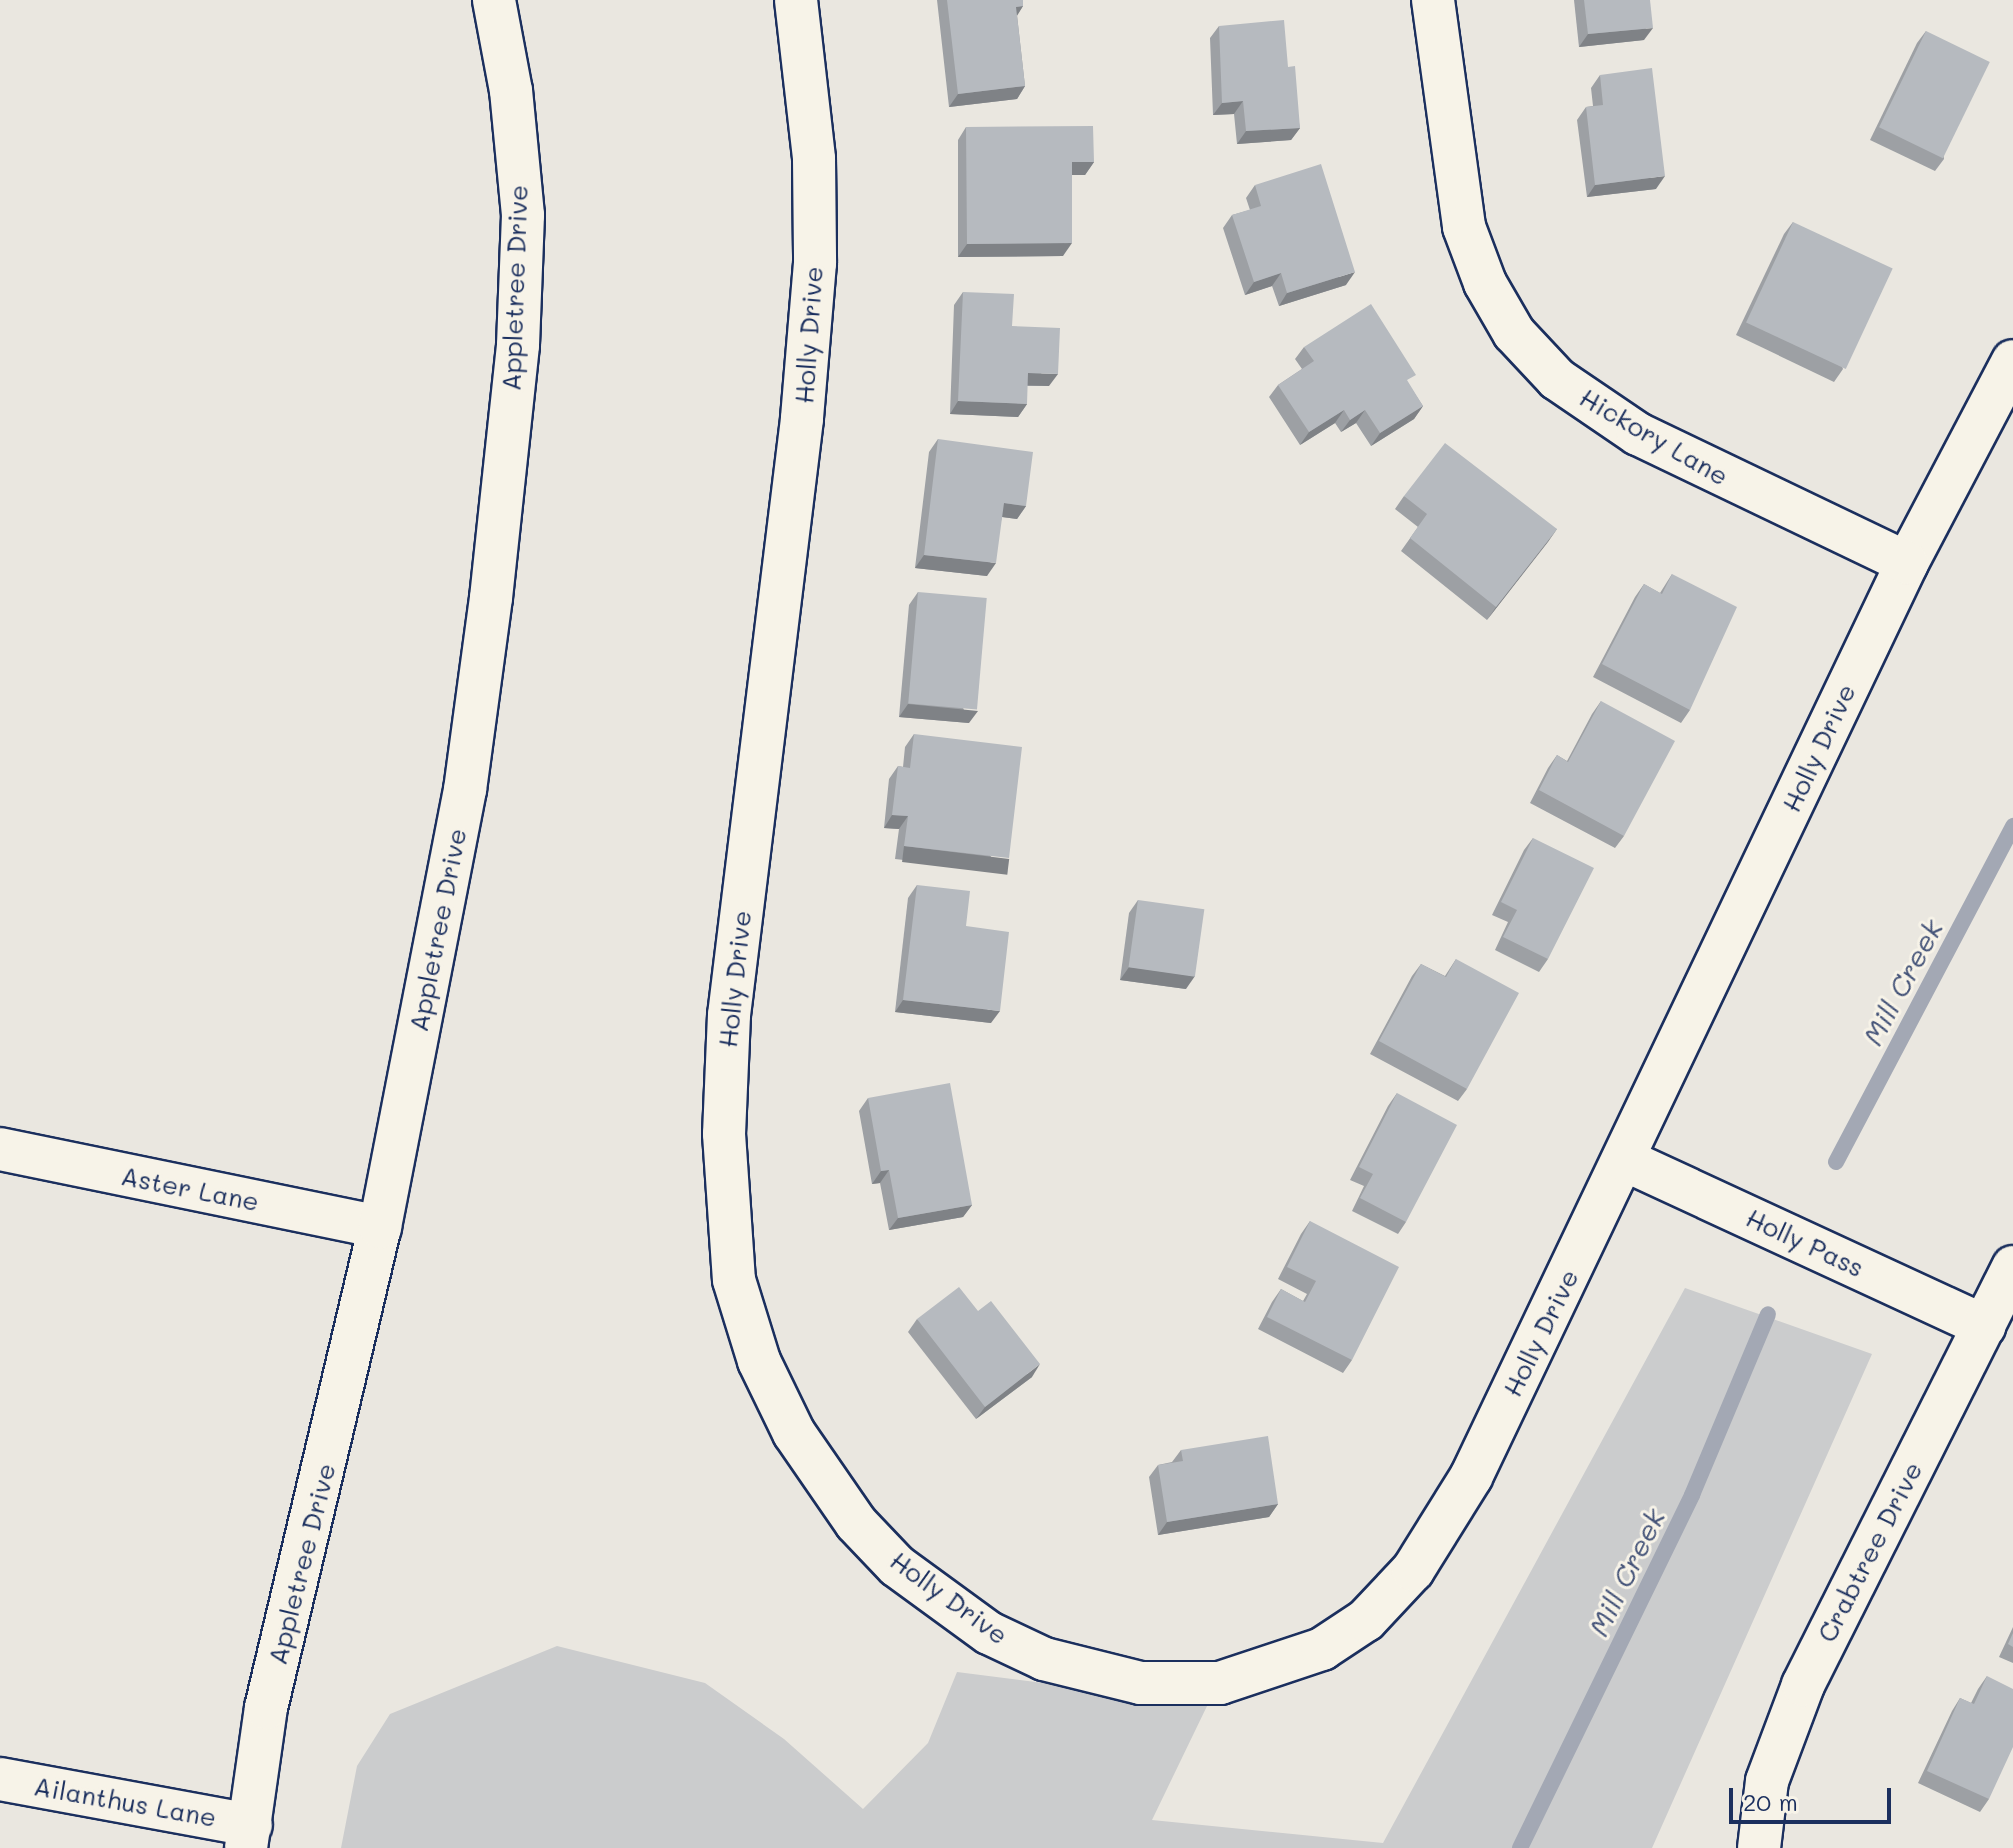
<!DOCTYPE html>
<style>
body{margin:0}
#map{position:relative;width:2013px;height:1848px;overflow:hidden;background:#eae7e0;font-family:Mali,sans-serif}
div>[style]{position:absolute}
.green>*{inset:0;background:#cbcccd}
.stream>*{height:16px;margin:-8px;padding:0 8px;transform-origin:8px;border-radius:8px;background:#a3a8b4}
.roads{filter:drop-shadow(2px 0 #1b2f5e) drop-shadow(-2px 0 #1b2f5e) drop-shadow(0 2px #1b2f5e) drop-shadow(0 -2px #1b2f5e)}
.minor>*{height:42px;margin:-21px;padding:0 21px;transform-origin:21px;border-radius:21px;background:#f7f3e8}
.wall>*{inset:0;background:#9da0a4}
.shaded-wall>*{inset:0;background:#7f8286;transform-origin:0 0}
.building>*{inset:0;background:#b6babf;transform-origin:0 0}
span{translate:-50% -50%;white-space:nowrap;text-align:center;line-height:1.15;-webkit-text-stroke:6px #f7f3e8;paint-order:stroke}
.street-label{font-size:26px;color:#1b2f5e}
.water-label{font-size:28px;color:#445378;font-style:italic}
.scale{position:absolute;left:1729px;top:1788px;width:162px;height:36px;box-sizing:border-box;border:4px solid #1b2f5e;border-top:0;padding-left:10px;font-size:24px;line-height:28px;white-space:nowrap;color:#1b2f5e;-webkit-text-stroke:6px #f7f3e8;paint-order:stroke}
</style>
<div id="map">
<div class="green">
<div style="clip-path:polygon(1685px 1288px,1872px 1354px,1652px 1848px,341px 1848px,357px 1766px,390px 1714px,557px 1646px,705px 1683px,784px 1739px,863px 1809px,928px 1743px,957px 1672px,1208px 1704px,1152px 1820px,1383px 1843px)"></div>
</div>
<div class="stream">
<div style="left:1836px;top:1162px;width:380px;rotate:-62.2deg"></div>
<div style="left:1520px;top:1848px;width:393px;rotate:-64deg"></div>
<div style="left:1692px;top:1495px;width:196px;rotate:-67.2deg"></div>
</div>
<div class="roads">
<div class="minor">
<div style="left:796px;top:0;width:160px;rotate:83.5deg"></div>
<div style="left:814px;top:159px;width:104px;rotate:89.4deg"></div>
<div style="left:815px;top:263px;width:157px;rotate:94.8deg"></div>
<div style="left:802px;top:419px;width:600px;rotate:96.98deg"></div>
<div style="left:729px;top:1015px;width:119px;rotate:92.4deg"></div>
<div style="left:724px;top:1134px;width:146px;rotate:86.1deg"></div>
<div style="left:734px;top:1280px;width:85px;rotate:72.8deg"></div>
<div style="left:759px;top:1361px;width:80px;rotate:64.1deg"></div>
<div style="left:794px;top:1433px;width:109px;rotate:55.4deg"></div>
<div style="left:856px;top:1523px;width:59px;rotate:46.4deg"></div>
<div style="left:897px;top:1566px;width:114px;rotate:36.1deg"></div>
<div style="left:989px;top:1633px;width:61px;rotate:25.3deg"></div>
<div style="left:1044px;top:1659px;width:100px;rotate:13.9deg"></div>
<div style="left:1141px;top:1683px;width:79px"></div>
<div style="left:1220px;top:1683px;width:108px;rotate:-18.4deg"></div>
<div style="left:1322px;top:1649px;width:53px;rotate:-33.4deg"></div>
<div style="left:1366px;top:1620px;width:69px;rotate:-46.8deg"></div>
<div style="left:1413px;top:1570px;width:110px;rotate:-58.1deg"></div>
<div style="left:1471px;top:1477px;width:1013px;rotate:-64.5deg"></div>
<div style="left:1907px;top:563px;width:228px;rotate:-62.3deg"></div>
<div style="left:1433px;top:0;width:229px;rotate:82.2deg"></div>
<div style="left:1464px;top:227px;width:60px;rotate:69.4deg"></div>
<div style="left:1485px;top:283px;width:58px;rotate:59.9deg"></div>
<div style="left:1514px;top:333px;width:63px;rotate:46.9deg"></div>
<div style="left:1557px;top:379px;width:98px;rotate:34.2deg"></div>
<div style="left:1638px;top:434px;width:298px;rotate:25.6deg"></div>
<div style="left:0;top:1149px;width:388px;rotate:11.6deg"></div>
<div style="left:1625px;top:1160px;width:396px;rotate:24.8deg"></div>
<div style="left:0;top:1779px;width:255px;rotate:10.4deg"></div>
<div style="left:246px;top:1848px;width:141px;rotate:-81.9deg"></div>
<div style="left:266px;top:1708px;width:494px;rotate:-76.7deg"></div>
<div style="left:380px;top:1227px;width:445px;rotate:-79deg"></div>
<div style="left:465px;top:790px;width:194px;rotate:-82.3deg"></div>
<div style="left:491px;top:598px;width:254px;rotate:-83.9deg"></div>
<div style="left:518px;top:345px;width:130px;rotate:-87.8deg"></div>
<div style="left:523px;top:215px;width:125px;rotate:-95.5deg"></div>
<div style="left:511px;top:91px;width:93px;rotate:-100.6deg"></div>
<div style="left:1759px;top:1848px;width:67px;rotate:-83.2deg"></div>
<div style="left:1767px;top:1781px;width:103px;rotate:-69.4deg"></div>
<div style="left:1803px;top:1685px;width:468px;rotate:-63.3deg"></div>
</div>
</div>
<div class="wall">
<div style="clip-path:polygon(937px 0,1023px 0,1023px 6px,1017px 15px,1025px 86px,1017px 99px,949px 107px)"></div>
<div style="clip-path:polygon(1574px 0,1650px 0,1644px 40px,1579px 47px)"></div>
<div style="clip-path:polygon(1219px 26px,1288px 67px,1300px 128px,1291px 140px,1237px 144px,1234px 114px,1213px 115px,1210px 38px)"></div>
<div style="clip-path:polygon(1926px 31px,1944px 159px,1935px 171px,1870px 140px,1917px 43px)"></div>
<div style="clip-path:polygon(1600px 75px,1656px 189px,1587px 197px,1577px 120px,1586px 107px,1593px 106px,1591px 88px)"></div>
<div style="clip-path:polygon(966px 127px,1094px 162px,1085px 175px,1072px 175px,1063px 256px,958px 257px,958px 140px)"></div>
<div style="clip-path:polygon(1255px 185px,1346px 285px,1279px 306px,1272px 286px,1245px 295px,1223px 228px,1232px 215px,1250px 210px,1246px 198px)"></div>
<div style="clip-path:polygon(1793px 222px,1843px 369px,1834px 382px,1736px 335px,1784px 234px)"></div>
<div style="clip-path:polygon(963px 292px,1012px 326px,1049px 386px,1027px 386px,1027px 404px,1018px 417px,950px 414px,954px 305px)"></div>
<div style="clip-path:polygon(1304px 347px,1409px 385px,1423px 406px,1414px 419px,1371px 446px,1356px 423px,1341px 432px,1335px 423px,1300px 445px,1269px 397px,1278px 385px,1302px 369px,1295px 359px)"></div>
<div style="clip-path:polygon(938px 439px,1026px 506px,1017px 519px,1002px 517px,987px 576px,915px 568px,929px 452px)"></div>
<div style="clip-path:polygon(1404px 496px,1557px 529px,1487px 620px,1401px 551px,1418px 527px,1395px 509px)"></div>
<div style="clip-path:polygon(1672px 574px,1690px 710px,1681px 723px,1593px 677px,1635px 597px,1644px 584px,1660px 593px)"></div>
<div style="clip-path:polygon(918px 592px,969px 723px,899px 717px,909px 605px)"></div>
<div style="clip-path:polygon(1601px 701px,1624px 836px,1615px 848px,1530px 803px,1548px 768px,1557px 755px,1567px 761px,1592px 714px)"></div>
<div style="clip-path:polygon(914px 734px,1000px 871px,895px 859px,899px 829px,884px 828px,889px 779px,898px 766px,903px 767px,905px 747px)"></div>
<div style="clip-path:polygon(1533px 838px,1548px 959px,1539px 972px,1495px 950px,1508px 922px,1492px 915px,1524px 850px)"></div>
<div style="clip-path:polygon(917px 885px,966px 926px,991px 1023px,895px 1012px,908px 898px)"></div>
<div style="clip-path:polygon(1138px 900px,1186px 989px,1120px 980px,1129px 913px)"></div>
<div style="clip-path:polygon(1456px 959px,1467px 1089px,1458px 1101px,1370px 1054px,1412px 976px,1421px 964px,1445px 976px)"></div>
<div style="clip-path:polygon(1397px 1093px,1406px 1222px,1398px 1234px,1352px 1211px,1364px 1186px,1350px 1180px,1388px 1106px)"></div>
<div style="clip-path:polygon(868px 1098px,972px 1205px,963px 1217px,889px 1230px,880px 1183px,872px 1184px,859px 1111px)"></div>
<div style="clip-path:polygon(1310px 1221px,1352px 1360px,1343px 1373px,1258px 1329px,1272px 1302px,1281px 1289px,1303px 1301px,1307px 1294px,1278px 1279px,1301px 1234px)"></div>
<div style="clip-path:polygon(917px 1319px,1032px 1377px,976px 1419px,908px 1332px)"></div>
<div style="clip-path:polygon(1181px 1450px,1278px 1504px,1269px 1517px,1158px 1535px,1149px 1477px,1158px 1465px,1172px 1462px)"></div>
<div style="clip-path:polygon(2013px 1627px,2013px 1663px,1999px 1657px)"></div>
<div style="clip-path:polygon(1987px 1676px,1989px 1799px,1980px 1812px,1918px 1783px,1952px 1711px,1960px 1698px,1971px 1703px,1978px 1689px)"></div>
</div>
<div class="shaded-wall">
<div style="clip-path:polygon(1023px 6px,1015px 19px,1016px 7px)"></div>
<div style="clip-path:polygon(1653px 28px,1644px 40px,1579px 47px,1588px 34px)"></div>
<div style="clip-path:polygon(1025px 86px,1017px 99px,949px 107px,958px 94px)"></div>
<div style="clip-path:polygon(1243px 101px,1234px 114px,1213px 115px,1222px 103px)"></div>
<div style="clip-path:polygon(1300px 128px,1291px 140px,1237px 144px,1246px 131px)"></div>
<div style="clip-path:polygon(1072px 162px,1094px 162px,1085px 175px,1063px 175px)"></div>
<div style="clip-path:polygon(1665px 176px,1656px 189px,1587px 197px,1595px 185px)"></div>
<div style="clip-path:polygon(1072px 243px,1063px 256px,958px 257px,967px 244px)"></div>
<div style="clip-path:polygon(1355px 272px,1346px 285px,1279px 306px,1287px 293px)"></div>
<div style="clip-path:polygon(1281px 273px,1272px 286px,1245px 295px,1254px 282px)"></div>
<div style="clip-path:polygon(1028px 373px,1058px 374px,1049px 386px,1019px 385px)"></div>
<div style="clip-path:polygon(958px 401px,1027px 404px,1018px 417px,950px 414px)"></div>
<div style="clip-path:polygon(1423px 406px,1414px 419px,1371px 446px,1380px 433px)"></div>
<div style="clip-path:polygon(1344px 410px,1335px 423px,1300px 445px,1309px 432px)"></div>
<div style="clip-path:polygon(1365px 410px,1356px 423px,1341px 432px,1350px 420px)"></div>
<div style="clip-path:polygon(1004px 503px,1026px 506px,1017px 519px,995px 516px)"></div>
<div style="clip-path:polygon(1557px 529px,1548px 542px,1487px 620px,1496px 607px)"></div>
<div style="clip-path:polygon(924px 555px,996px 563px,987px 576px,915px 568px)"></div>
<div style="clip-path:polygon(908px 704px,978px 711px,969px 723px,899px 717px)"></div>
<div style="clip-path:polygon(892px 815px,908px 816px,899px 829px,884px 828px)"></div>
<div style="left:904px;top:846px;width:106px;height:16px;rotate:7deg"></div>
<div style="clip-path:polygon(1129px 967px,1195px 976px,1186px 989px,1120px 980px)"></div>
<div style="clip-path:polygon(903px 1000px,1000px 1011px,991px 1023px,895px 1012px)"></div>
<div style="clip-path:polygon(889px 1170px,880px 1183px,872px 1184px,881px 1171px)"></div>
<div style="clip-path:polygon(972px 1205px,963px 1217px,889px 1230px,898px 1218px)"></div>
<div style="clip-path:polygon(1040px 1364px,1032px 1377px,976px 1419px,985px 1407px)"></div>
<div style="clip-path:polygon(1278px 1504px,1269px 1517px,1158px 1535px,1167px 1522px)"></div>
</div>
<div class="building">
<div style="clip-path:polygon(947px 0,1023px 0,1023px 6px,1016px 7px,1025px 86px,958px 94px)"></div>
<div style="clip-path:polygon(1584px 0,1650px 0,1653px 28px,1588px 34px)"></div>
<div style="clip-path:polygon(1284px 20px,1288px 67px,1295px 66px,1300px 128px,1246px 131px,1243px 101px,1222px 103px,1219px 26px)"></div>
<div style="left:1926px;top:31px;width:71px;height:107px;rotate:26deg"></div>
<div style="clip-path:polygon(1652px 68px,1665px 176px,1595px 185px,1586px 107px,1603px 105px,1600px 75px)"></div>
<div style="clip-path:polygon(1093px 126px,1094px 162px,1072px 162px,1072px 243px,967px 244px,966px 127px)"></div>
<div style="clip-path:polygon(1321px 164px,1355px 272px,1287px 293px,1281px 273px,1254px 282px,1232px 215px,1261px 206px,1255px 185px)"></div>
<div style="left:1793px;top:222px;width:110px;height:111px;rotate:25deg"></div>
<div style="clip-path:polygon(963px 292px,1014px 294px,1012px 326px,1060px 328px,1058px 374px,1028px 373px,1027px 404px,958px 401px)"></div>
<div style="clip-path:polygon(1371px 304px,1416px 375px,1407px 380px,1423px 406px,1380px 433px,1365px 410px,1350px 420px,1344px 410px,1309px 432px,1278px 385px,1314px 361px,1304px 347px)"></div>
<div style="clip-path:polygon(938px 439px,1033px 452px,1026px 506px,1004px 503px,996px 563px,924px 555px)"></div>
<div style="clip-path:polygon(1445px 443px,1557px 529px,1496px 607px,1410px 538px,1427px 514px,1404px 496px)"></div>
<div style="clip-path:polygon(1672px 574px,1737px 607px,1690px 710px,1602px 664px,1644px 584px,1662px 594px)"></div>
<div style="left:918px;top:592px;width:69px;height:112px;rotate:5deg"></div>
<div style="clip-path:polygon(1601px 701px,1675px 741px,1624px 836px,1539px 790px,1557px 755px,1568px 762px)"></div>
<div style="clip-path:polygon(914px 734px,1022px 747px,1009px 858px,904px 846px,908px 816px,892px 815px,898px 766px,910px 768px)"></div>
<div style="clip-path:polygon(1533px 838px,1594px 868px,1548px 959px,1503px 937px,1517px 910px,1501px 902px)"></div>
<div style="clip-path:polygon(917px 885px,970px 891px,966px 926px,1009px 932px,1000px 1011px,903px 1000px)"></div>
<div style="left:1138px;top:900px;width:67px;height:68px;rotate:8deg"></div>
<div style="clip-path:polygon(1456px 959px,1519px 993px,1467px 1089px,1379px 1041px,1421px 964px,1446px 977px)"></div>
<div style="clip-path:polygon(950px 1083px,972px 1205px,898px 1218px,889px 1170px,881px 1171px,868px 1098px)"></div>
<div style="clip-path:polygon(1397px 1093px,1457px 1125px,1406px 1222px,1360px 1198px,1373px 1174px,1359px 1167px)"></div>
<div style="clip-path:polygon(1310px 1221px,1399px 1267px,1352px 1360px,1267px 1317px,1281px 1289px,1305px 1302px,1316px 1281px,1287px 1267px)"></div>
<div style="clip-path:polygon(959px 1287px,978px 1311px,991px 1301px,1040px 1364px,985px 1407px,917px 1319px)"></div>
<div style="clip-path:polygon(1268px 1436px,1278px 1504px,1167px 1522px,1158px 1465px,1183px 1461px,1181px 1450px)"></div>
<div style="clip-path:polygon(2013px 1633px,2013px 1647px,2008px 1644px)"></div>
<div style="clip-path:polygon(1987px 1676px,2013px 1689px,2013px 1747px,1989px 1799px,1927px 1771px,1960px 1698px,1974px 1704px)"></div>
</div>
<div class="street-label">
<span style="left:515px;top:288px;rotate:-88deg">Appletree Drive</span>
<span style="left:809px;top:335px;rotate:-86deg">Holly Drive</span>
<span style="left:1654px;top:437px;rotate:30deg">Hickory Lane</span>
<span style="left:1819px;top:748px;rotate:-65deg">Holly Drive</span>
<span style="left:438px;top:930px;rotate:-79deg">Appletree Drive</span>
<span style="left:735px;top:979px;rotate:-84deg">Holly Drive</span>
<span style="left:190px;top:1189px;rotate:11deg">Aster Lane</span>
<span style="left:1805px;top:1243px;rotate:25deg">Holly Pass</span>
<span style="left:1541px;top:1333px;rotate:-64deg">Holly Drive</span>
<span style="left:1870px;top:1552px;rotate:-63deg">Crabtree Drive</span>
<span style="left:302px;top:1564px;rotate:-76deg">Appletree Drive</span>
<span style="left:949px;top:1598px;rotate:36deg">Holly Drive</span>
<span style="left:125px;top:1802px;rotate:10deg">Ailanthus Lane</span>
</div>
<div class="water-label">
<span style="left:1902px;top:982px;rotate:-62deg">Mill Creek</span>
<span style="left:1626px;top:1572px;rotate:-64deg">Mill Creek</span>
</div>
<div class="scale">20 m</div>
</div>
